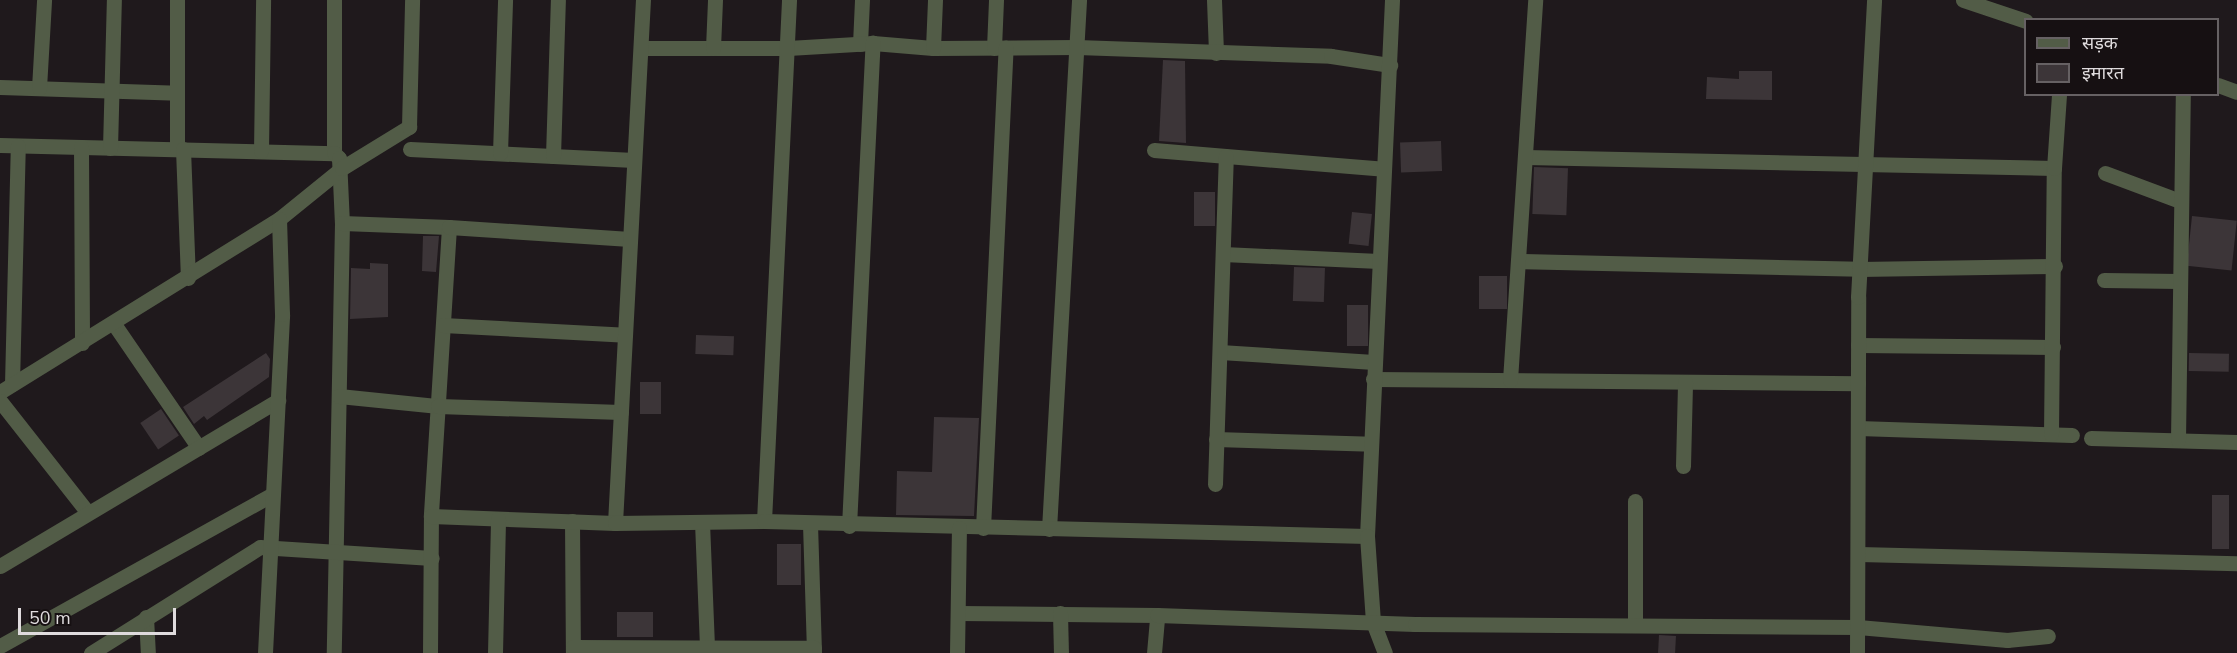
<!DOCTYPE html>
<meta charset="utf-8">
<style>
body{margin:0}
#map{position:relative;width:2237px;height:653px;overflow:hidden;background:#1f191c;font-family:"Nunito Sans","Noto Sans Devanagari",sans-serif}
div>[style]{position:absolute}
.building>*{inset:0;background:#3c3538;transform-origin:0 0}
.minor>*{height:15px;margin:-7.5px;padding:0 7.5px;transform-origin:7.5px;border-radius:7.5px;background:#525c47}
.tertiary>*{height:15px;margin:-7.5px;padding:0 7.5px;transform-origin:7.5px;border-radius:7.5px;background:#525c47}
span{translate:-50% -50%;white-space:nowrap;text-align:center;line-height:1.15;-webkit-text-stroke:5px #161012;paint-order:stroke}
.legend{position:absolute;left:2024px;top:18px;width:195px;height:78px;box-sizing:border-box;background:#161012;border:2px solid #666163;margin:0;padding:8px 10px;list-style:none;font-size:18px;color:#dfdbdd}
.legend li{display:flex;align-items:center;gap:12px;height:30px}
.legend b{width:30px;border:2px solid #666163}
.scale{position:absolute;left:18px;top:608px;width:158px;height:27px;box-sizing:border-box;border:3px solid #dfdbdd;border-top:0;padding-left:8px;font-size:18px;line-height:21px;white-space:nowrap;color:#dfdbdd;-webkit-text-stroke:4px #161012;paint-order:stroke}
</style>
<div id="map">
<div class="building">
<div style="clip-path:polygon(1163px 60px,1185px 61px,1186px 143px,1159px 141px)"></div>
<div style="clip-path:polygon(1739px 71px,1772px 71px,1772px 100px,1706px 99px,1707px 77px,1739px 79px)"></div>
<div style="left:1441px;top:141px;width:30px;height:41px;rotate:88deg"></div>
<div style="left:1534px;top:167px;width:34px;height:47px;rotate:2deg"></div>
<div style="left:1194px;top:192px;width:21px;height:34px"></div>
<div style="left:1352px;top:212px;width:20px;height:32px;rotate:6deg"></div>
<div style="left:2192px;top:216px;width:45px;height:50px;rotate:6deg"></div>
<div style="clip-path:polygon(423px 236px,439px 236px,436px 272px,422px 271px)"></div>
<div style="clip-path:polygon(370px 263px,388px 264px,388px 317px,350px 319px,351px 268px,370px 269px)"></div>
<div style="left:1294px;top:267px;width:31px;height:34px;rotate:2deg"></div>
<div style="left:1479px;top:276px;width:28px;height:33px"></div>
<div style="left:1347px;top:305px;width:21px;height:41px"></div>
<div style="left:696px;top:335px;width:38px;height:19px;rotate:2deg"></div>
<div style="clip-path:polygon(266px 353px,270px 359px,269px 377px,207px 420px,204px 416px,194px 424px,183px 407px)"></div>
<div style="left:2189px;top:353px;width:40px;height:18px;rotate:1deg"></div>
<div style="left:640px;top:382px;width:21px;height:32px"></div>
<div style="left:161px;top:409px;width:32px;height:25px;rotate:56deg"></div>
<div style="clip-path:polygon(934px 417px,979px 418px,974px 516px,896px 515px,897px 471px,932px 472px)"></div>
<div style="left:2212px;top:495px;width:17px;height:54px"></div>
<div style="left:777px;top:544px;width:24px;height:41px"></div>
<div style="left:617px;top:612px;width:36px;height:25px"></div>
<div style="left:1659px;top:635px;width:17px;height:18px;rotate:3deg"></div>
</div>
<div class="minor">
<div style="left:334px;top:0;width:153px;rotate:90deg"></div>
<div style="left:1214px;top:0;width:53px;rotate:87.8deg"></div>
<div style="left:860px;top:44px;width:44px;rotate:-87.4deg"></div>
<div style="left:641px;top:48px;width:147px"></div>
<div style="left:788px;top:48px;width:85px;rotate:-3.4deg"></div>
<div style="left:873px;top:43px;width:60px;rotate:4.8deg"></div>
<div style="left:933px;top:48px;width:144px;rotate:-0.4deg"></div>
<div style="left:1077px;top:47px;width:254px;rotate:2deg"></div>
<div style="left:1331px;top:56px;width:60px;rotate:8.7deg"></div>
<div style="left:713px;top:48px;width:48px;rotate:-87.6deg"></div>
<div style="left:933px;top:48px;width:48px;rotate:-87.6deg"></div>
<div style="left:994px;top:48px;width:48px;rotate:-87.6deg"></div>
<div style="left:0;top:87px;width:177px;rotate:1.9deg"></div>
<div style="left:39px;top:88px;width:88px;rotate:-86.7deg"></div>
<div style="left:0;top:145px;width:334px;rotate:1.4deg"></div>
<div style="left:334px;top:153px;width:7px;rotate:45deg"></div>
<div style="left:339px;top:158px;width:65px;rotate:87.4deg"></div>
<div style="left:342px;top:223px;width:430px;rotate:91.1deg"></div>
<div style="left:81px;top:147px;width:196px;rotate:89.7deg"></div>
<div style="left:110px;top:148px;width:148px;rotate:-88.5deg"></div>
<div style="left:177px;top:149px;width:149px;rotate:-90deg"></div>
<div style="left:183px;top:149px;width:129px;rotate:87.8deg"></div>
<div style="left:410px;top:149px;width:224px;rotate:2.8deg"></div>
<div style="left:1154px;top:150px;width:230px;rotate:4.7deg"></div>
<div style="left:261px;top:151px;width:151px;rotate:-89.2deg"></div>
<div style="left:500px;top:153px;width:153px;rotate:-88.1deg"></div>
<div style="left:553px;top:156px;width:156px;rotate:-88.2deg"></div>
<div style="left:1525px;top:157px;width:529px;rotate:1.19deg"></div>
<div style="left:2105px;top:173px;width:80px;rotate:20.5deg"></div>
<div style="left:342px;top:223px;width:107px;rotate:2.1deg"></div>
<div style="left:449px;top:227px;width:290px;rotate:93.6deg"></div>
<div style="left:449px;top:227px;width:181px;rotate:3.8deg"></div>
<div style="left:1223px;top:254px;width:156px;rotate:2.6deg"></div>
<div style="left:1518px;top:261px;width:341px;rotate:1.3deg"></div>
<div style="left:1859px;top:269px;width:196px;rotate:-0.9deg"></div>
<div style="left:2104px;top:280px;width:75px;rotate:0.8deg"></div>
<div style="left:114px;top:324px;width:150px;rotate:55.6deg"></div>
<div style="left:443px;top:325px;width:182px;rotate:3.1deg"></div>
<div style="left:1858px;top:345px;width:195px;rotate:0.6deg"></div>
<div style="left:1220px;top:352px;width:154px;rotate:3.7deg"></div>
<div style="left:1373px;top:379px;width:485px;rotate:0.5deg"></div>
<div style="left:1510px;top:380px;width:381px;rotate:-86.2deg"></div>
<div style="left:12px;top:384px;width:238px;rotate:-88.6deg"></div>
<div style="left:0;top:392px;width:328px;rotate:-31.8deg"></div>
<div style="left:279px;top:219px;width:81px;rotate:-39deg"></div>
<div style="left:342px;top:168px;width:79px;rotate:-31.5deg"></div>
<div style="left:409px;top:127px;width:127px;rotate:-88.6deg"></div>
<div style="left:339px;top:396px;width:100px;rotate:5.8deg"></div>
<div style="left:438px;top:406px;width:183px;rotate:1.9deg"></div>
<div style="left:0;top:401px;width:142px;rotate:51.8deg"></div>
<div style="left:1858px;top:428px;width:214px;rotate:1.9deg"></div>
<div style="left:2051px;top:434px;width:266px;rotate:-89.4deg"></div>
<div style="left:2054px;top:168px;width:74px;rotate:-86.1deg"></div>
<div style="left:2091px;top:438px;width:146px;rotate:1.6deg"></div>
<div style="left:1216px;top:439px;width:155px;rotate:1.8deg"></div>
<div style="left:2178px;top:440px;width:346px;rotate:-89.2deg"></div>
<div style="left:1683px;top:466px;width:84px;rotate:-88.6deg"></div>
<div style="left:1215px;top:484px;width:328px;rotate:-88.1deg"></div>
<div style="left:1635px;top:501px;width:124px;rotate:90deg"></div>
<div style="left:572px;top:521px;width:132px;rotate:89.6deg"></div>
<div style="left:764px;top:521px;width:522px;rotate:-87.25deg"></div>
<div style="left:702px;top:522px;width:126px;rotate:87.7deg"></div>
<div style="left:615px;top:523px;width:524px;rotate:-86.94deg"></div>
<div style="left:810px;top:524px;width:129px;rotate:88.2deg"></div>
<div style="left:849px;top:526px;width:484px;rotate:-87.2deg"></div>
<div style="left:983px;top:528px;width:481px;rotate:-87.3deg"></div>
<div style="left:1049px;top:529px;width:530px;rotate:-86.75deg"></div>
<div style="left:1367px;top:536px;width:537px;rotate:-87.33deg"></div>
<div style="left:1859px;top:554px;width:378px;rotate:1.4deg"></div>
<div style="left:0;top:566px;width:324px;rotate:-30.8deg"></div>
<div style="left:958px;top:613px;width:199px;rotate:0.6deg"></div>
<div style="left:1060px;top:613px;width:40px;rotate:88.6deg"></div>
<div style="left:146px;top:617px;width:36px;rotate:87deg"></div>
<div style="left:0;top:646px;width:312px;rotate:-29.1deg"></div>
<div style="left:573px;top:647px;width:241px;rotate:0.2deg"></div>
<div style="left:91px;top:653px;width:199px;rotate:-32.1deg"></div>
<div style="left:260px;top:547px;width:172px;rotate:3.7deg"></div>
<div style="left:265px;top:653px;width:339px;rotate:-87.1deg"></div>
<div style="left:282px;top:314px;width:95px;rotate:-91.8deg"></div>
<div style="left:430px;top:653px;width:137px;rotate:-89.6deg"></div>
<div style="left:431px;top:516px;width:184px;rotate:2.2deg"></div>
<div style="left:615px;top:523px;width:149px;rotate:-0.8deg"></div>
<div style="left:764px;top:521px;width:603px;rotate:1.42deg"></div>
<div style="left:1367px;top:536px;width:86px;rotate:86deg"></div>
<div style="left:1373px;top:622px;width:33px;rotate:69deg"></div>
<div style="left:495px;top:653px;width:134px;rotate:-88.7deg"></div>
<div style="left:957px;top:653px;width:125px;rotate:-89.1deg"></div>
<div style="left:1154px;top:653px;width:38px;rotate:-85deg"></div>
<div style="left:1157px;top:615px;width:258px;rotate:2deg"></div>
<div style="left:1415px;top:624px;width:443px;rotate:0.4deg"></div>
<div style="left:1858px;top:627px;width:150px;rotate:5deg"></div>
<div style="left:2007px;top:640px;width:41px;rotate:-5.6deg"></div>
<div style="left:1857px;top:653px;width:356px;rotate:-89.8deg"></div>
<div style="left:1858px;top:297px;width:297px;rotate:-86.9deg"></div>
</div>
<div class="tertiary">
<div style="left:1963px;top:0;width:66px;rotate:18.4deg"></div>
<div style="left:2218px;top:85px;width:20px;rotate:20deg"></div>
</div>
<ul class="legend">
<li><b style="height:8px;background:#525c47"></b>सड़क</li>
<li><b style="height:16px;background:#3c3538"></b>इमारत</li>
</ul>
<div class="scale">50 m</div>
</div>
